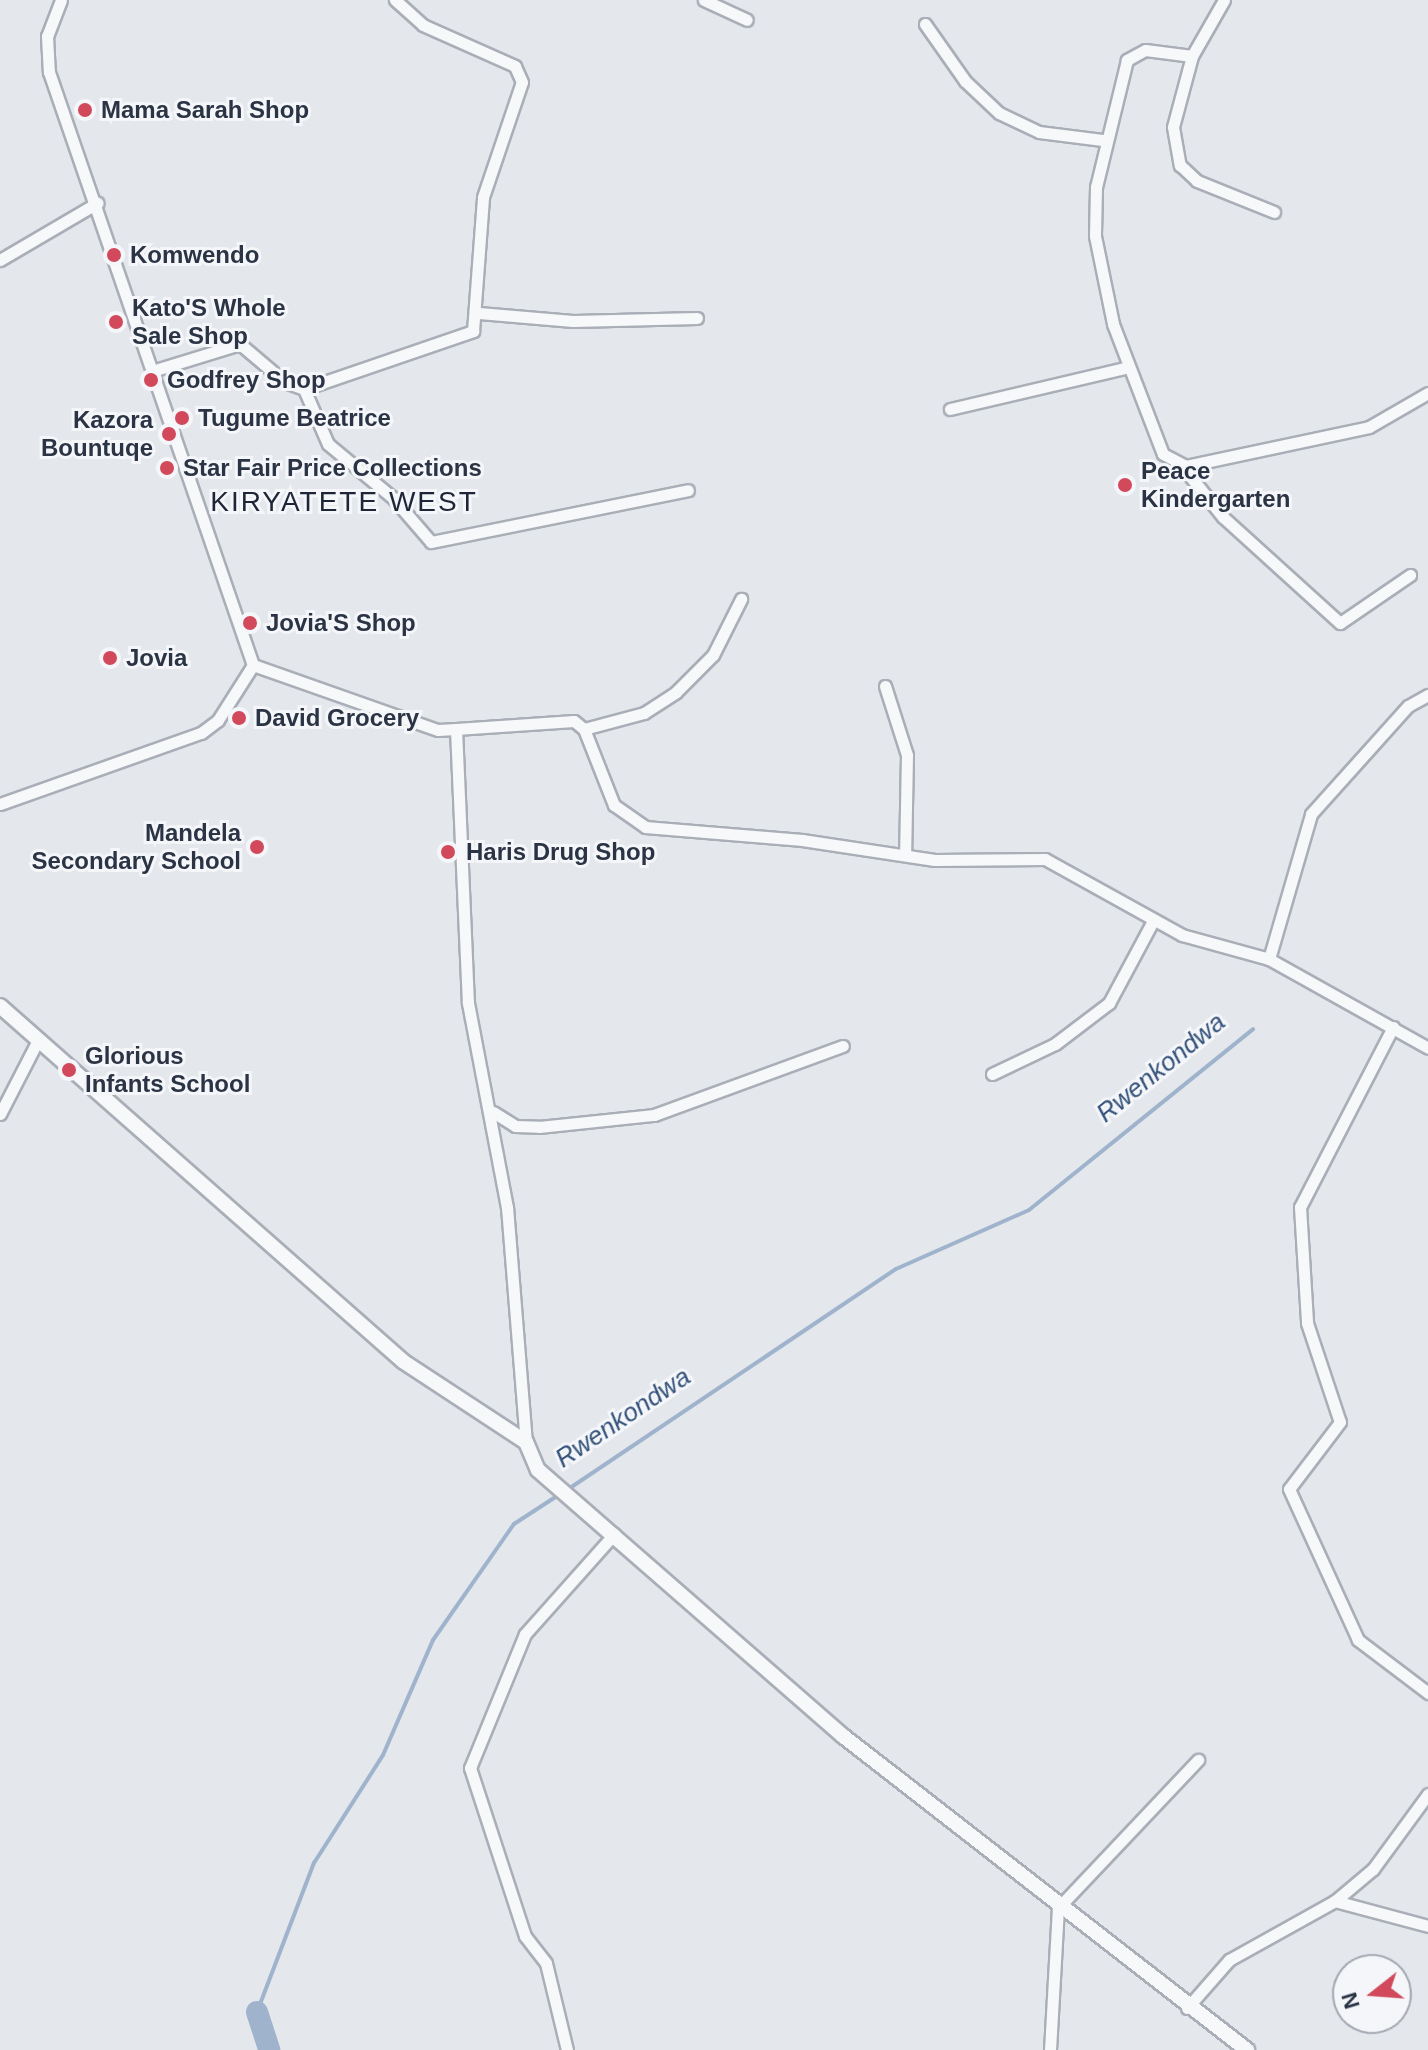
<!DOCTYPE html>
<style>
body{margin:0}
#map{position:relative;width:1428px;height:2050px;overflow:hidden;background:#e4e7ec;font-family:Arial,sans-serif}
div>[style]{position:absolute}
.stream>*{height:4px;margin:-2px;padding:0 2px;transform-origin:2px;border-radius:2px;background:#9fb4cc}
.river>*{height:22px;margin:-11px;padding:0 11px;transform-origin:11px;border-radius:11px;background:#9fb4cc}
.roads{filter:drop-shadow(2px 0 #a9aeb7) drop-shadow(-2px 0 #a9aeb7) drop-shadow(0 2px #a9aeb7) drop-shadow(0 -2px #a9aeb7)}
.minor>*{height:11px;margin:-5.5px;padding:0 5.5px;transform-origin:5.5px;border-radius:5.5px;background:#f7f8fa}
.tertiary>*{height:14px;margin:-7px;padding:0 7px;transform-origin:7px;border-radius:7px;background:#f7f8fa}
.dots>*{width:22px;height:22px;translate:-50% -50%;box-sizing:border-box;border:4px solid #f4f6f9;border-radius:50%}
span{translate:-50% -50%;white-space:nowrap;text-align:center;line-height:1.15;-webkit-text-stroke:6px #f4f6f9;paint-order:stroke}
.poi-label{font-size:24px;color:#2b3445;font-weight:700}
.left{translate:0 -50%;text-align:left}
.right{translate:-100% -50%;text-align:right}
.water-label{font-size:26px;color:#34527a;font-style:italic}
.quarter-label{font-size:28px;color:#1d2536;letter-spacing:2px}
.north{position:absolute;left:1332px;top:1954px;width:80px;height:80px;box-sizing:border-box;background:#f4f6f9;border:2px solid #a4a8b1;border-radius:50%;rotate:253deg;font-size:22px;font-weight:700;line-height:32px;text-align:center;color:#2b3445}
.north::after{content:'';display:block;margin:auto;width:28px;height:36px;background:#d1495b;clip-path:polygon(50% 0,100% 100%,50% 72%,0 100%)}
</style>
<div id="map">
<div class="stream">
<div style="left:567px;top:1490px;width:396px;rotate:-33.9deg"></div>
<div style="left:896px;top:1269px;width:145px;rotate:-23.9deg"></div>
<div style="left:1029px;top:1210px;width:288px;rotate:-38.9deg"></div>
<div style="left:257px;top:2012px;width:160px;rotate:-69.1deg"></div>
<div style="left:314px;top:1863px;width:128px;rotate:-57.4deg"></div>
<div style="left:383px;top:1755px;width:125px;rotate:-66.5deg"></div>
<div style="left:433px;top:1640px;width:141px;rotate:-55.1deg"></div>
<div style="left:514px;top:1524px;width:55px;rotate:-33.1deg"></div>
</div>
<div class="river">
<div style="left:257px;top:2012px;width:40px;rotate:72deg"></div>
</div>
<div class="roads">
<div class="minor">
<div style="left:61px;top:0;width:39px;rotate:111deg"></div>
<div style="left:47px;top:36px;width:36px;rotate:87deg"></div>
<div style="left:49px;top:72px;width:627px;rotate:71.02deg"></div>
<div style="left:253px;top:665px;width:196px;rotate:19.4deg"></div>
<div style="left:438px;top:730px;width:18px;rotate:-3deg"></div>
<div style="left:456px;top:729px;width:274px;rotate:87.5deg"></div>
<div style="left:468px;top:1003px;width:208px;rotate:79.2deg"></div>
<div style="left:507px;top:1207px;width:236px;rotate:85.4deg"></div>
<div style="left:704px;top:0;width:47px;rotate:24.9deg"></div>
<div style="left:1224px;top:0;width:64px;rotate:119.7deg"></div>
<div style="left:1192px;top:56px;width:47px;rotate:-172.7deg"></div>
<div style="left:1145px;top:50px;width:21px;rotate:151deg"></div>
<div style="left:1127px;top:60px;width:131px;rotate:103.7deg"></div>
<div style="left:1096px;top:187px;width:49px;rotate:91.2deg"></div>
<div style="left:1095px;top:236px;width:90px;rotate:78.4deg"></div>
<div style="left:1113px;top:324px;width:139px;rotate:69deg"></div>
<div style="left:1163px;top:454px;width:26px;rotate:28deg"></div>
<div style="left:1186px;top:466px;width:187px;rotate:-12deg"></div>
<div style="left:1369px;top:427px;width:68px;rotate:-30deg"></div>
<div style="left:925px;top:24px;width:70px;rotate:54.9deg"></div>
<div style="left:965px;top:81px;width:47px;rotate:43.3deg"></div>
<div style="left:999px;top:113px;width:44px;rotate:25.4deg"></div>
<div style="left:1039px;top:132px;width:64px;rotate:7.2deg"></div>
<div style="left:1192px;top:56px;width:73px;rotate:105deg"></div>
<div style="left:1173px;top:127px;width:39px;rotate:80deg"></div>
<div style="left:1180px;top:165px;width:23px;rotate:43deg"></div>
<div style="left:1197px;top:181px;width:83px;rotate:21.9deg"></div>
<div style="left:0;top:260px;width:113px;rotate:-30.4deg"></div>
<div style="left:479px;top:313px;width:94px;rotate:4.9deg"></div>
<div style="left:573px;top:321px;width:124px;rotate:-1.4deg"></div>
<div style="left:152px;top:371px;width:92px;rotate:-17.1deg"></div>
<div style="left:240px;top:344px;width:59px;rotate:40.2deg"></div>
<div style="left:285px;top:382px;width:20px;rotate:20deg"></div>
<div style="left:304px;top:389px;width:179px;rotate:-18.9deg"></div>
<div style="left:473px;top:331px;width:134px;rotate:-85.7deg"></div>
<div style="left:483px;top:197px;width:121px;rotate:-71.3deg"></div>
<div style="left:522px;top:82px;width:17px;rotate:-114deg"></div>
<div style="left:515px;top:66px;width:101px;rotate:-156deg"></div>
<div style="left:423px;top:25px;width:38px;rotate:-138deg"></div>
<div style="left:304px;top:389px;width:60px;rotate:66.4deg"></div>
<div style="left:328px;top:444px;width:85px;rotate:39.7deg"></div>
<div style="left:393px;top:498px;width:58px;rotate:49.2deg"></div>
<div style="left:431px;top:542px;width:262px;rotate:-11.4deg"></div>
<div style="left:950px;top:409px;width:180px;rotate:-13.2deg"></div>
<div style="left:1182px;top:466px;width:65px;rotate:51.2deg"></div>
<div style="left:1223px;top:517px;width:158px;rotate:42.2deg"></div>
<div style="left:1340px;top:623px;width:85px;rotate:-34.4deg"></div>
<div style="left:885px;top:686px;width:72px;rotate:72.3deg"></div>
<div style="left:907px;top:755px;width:100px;rotate:91.1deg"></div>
<div style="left:456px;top:729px;width:118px;rotate:-3.9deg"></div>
<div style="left:574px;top:721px;width:13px;rotate:39deg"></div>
<div style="left:584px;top:729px;width:82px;rotate:68.5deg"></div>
<div style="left:614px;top:805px;width:38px;rotate:35deg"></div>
<div style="left:645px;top:827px;width:158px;rotate:4.7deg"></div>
<div style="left:802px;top:840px;width:134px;rotate:8.6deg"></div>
<div style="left:935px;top:860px;width:110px;rotate:-0.5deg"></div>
<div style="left:1045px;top:859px;width:157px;rotate:29deg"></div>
<div style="left:1182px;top:935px;width:90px;rotate:15.4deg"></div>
<div style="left:1269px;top:959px;width:182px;rotate:29.2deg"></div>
<div style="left:584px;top:729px;width:62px;rotate:-14.9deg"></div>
<div style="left:644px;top:713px;width:38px;rotate:-33deg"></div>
<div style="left:676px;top:692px;width:52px;rotate:-45deg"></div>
<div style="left:713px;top:655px;width:63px;rotate:-63.4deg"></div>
<div style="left:0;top:804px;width:213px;rotate:-19.5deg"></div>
<div style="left:201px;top:733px;width:21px;rotate:-37deg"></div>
<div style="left:218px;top:720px;width:65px;rotate:-57.5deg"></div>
<div style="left:1269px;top:959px;width:151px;rotate:-73.8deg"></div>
<div style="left:1311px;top:814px;width:145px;rotate:-48.1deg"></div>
<div style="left:1408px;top:706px;width:23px;rotate:-29deg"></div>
<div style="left:1393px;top:1027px;width:203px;rotate:117.3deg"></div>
<div style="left:1300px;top:1207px;width:116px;rotate:86.5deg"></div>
<div style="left:1307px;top:1323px;width:104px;rotate:71.6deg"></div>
<div style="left:1340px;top:1422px;width:84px;rotate:127.3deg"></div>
<div style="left:1289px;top:1489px;width:166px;rotate:65.4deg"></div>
<div style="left:1358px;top:1640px;width:88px;rotate:37.1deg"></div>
<div style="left:992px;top:1074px;width:70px;rotate:-25.5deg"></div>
<div style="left:1055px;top:1044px;width:68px;rotate:-37.2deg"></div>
<div style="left:1109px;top:1003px;width:93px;rotate:-61.8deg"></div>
<div style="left:493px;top:1112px;width:26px;rotate:32deg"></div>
<div style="left:515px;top:1126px;width:24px;rotate:2deg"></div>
<div style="left:539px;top:1127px;width:116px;rotate:-6deg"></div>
<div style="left:654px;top:1115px;width:201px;rotate:-20.1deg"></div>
<div style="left:0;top:1114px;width:85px;rotate:-62.8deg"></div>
<div style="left:1335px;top:1901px;width:96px;rotate:15deg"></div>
<div style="left:1187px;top:2008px;width:64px;rotate:-48.8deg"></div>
<div style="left:1229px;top:1960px;width:121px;rotate:-29.1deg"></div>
<div style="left:1335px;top:1901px;width:50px;rotate:-40.1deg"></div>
<div style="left:1373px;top:1869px;width:93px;rotate:-53.7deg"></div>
<div style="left:567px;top:2050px;width:89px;rotate:-103.6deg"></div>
<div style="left:546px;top:1963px;width:34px;rotate:-128deg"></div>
<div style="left:525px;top:1936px;width:177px;rotate:-108.1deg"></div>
<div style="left:470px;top:1768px;width:145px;rotate:-67.7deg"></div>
<div style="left:525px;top:1634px;width:134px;rotate:-48.3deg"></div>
<div style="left:1050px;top:2050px;width:142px;rotate:-86.8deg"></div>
<div style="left:1058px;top:1908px;width:204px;rotate:-46.6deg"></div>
</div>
<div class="tertiary">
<div style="left:0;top:1006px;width:538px;rotate:41.39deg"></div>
<div style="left:404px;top:1362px;width:146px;rotate:33.3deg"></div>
<div style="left:526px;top:1442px;width:30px;rotate:67deg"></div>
<div style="left:538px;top:1470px;width:405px;rotate:41.1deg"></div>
<div style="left:843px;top:1736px;width:512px;rotate:37.86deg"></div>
</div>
</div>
<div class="dots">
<div style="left:85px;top:110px;background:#d1495b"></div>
<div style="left:114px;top:255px;background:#d1495b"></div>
<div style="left:116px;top:322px;background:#d1495b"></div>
<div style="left:151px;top:380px;background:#d1495b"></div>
<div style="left:182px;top:418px;background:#d1495b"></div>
<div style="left:169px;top:434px;background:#d1495b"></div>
<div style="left:167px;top:468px;background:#d1495b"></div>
<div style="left:1125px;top:485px;background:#d1495b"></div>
<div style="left:250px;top:623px;background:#d1495b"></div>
<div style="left:110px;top:658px;background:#d1495b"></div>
<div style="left:239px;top:718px;background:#d1495b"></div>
<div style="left:257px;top:847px;background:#d1495b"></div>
<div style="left:448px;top:852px;background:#d1495b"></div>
<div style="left:69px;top:1070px;background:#d1495b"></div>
</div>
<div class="poi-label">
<span class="left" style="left:101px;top:110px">Mama Sarah Shop</span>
<span class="left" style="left:130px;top:255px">Komwendo</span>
<span class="left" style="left:132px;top:322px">Kato'S Whole<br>Sale Shop</span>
<span class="left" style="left:167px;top:380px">Godfrey Shop</span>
<span class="left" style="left:198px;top:418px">Tugume Beatrice</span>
<span class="right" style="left:153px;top:434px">Kazora<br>Bountuqe</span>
<span class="left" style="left:183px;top:468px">Star Fair Price Collections</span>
<span class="left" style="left:1141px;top:485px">Peace<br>Kindergarten</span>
<span class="left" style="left:266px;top:623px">Jovia'S Shop</span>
<span class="left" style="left:126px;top:658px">Jovia</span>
<span class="left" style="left:255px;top:718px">David Grocery</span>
<span class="right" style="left:241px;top:847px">Mandela<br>Secondary School</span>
<span class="left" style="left:466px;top:852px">Haris Drug Shop</span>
<span class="left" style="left:85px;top:1070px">Glorious<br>Infants School</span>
</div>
<div class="water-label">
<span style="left:1161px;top:1068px;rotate:-39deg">Rwenkondwa</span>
<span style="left:623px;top:1418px;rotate:-34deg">Rwenkondwa</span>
</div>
<div class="quarter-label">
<span style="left:344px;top:502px">KIRYATETE WEST</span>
</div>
<div class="north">N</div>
</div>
